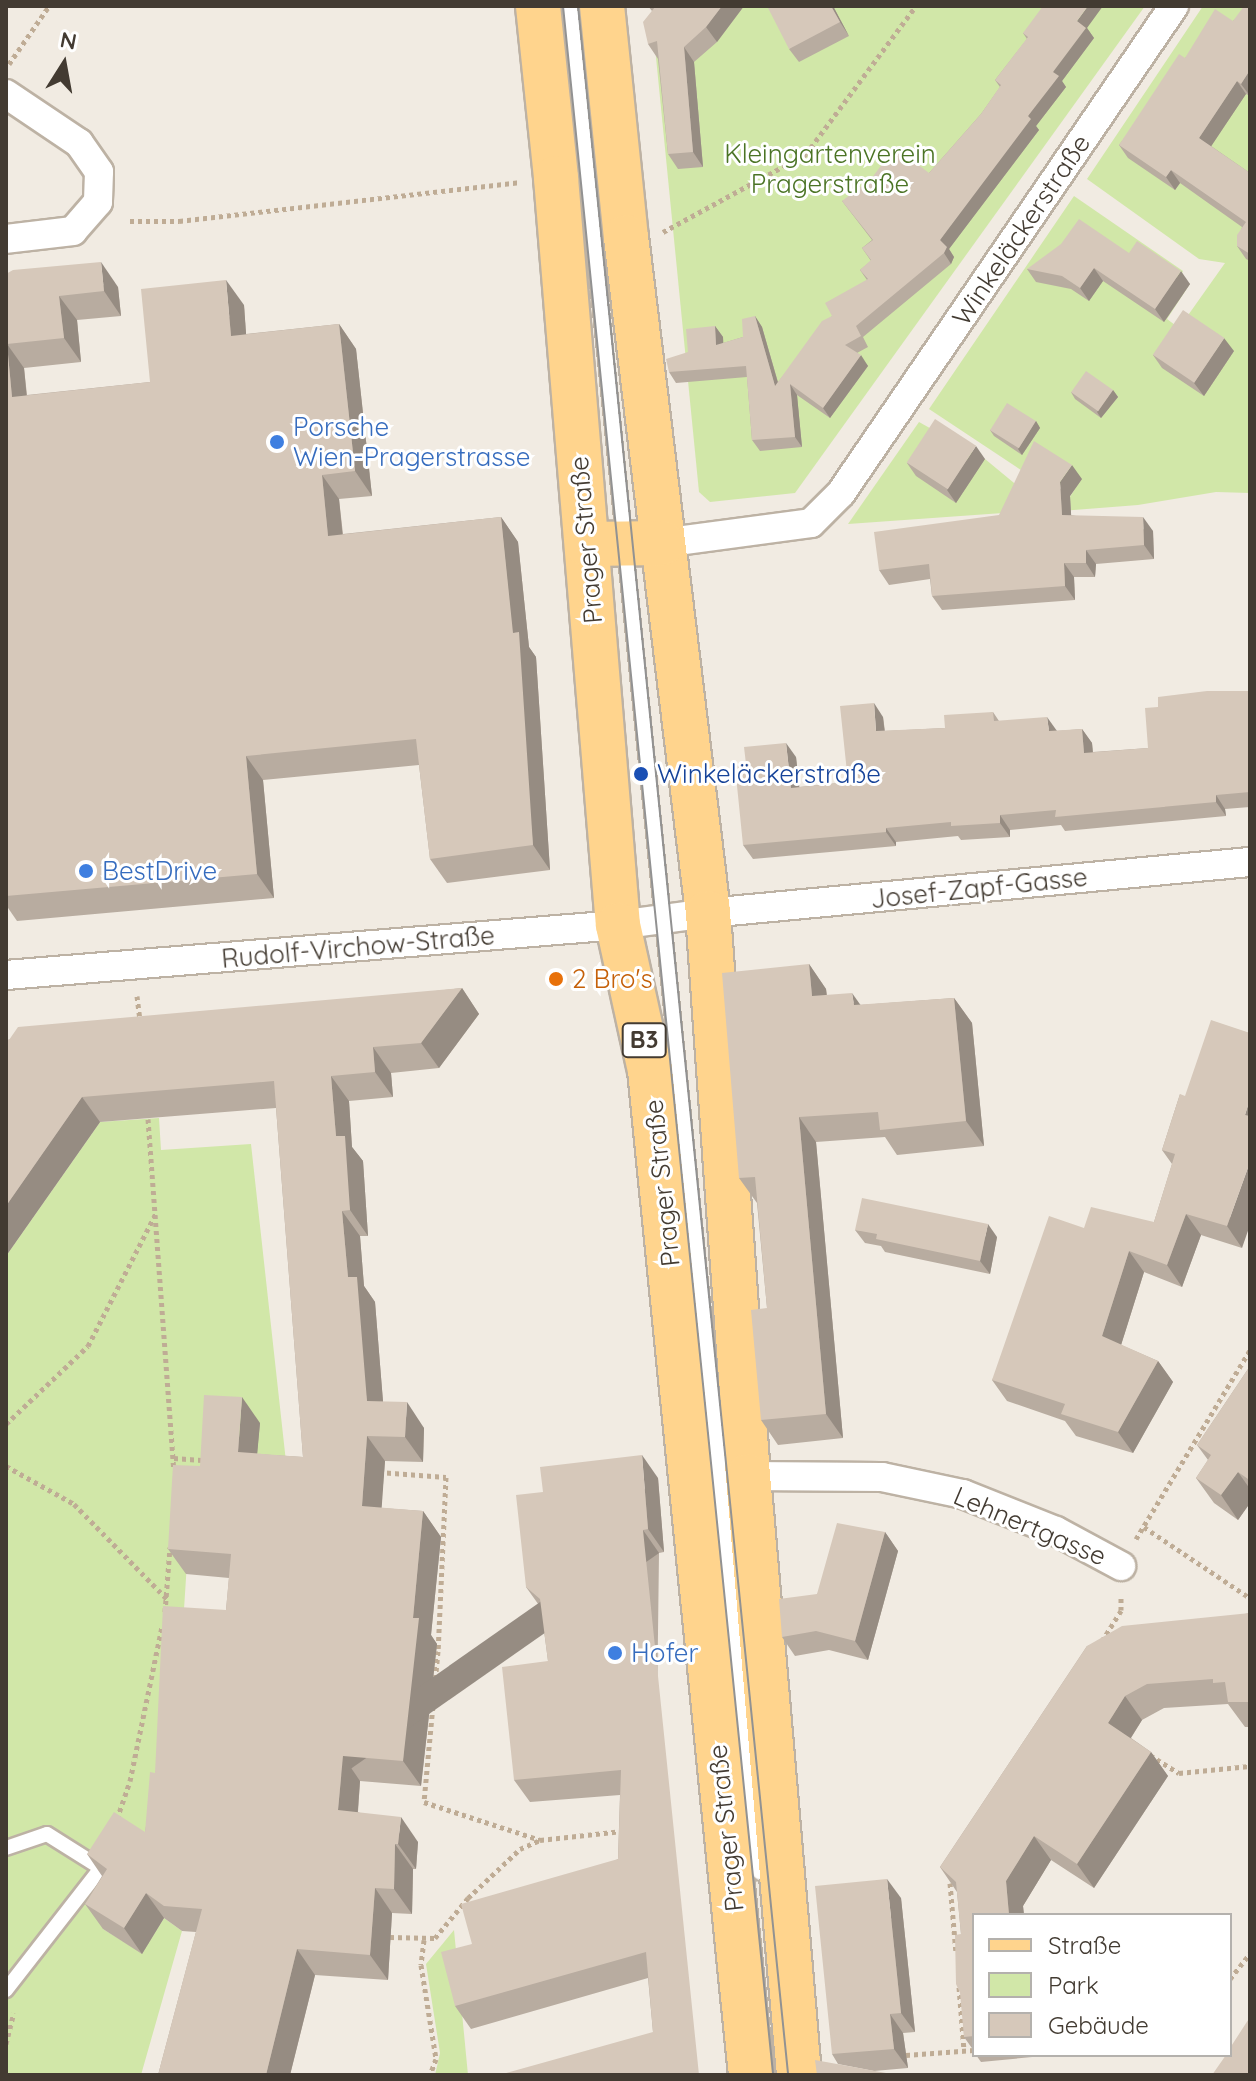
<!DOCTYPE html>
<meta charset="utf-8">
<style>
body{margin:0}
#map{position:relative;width:1256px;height:2081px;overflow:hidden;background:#f1ebe2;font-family:Quicksand,sans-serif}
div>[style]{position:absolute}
.green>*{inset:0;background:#d1e7a8}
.path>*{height:5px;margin-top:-2.5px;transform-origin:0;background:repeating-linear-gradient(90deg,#bfac95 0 4px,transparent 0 8px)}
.roads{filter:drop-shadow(2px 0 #bdb2a4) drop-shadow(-2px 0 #bdb2a4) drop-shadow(0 2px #bdb2a4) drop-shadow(0 -2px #bdb2a4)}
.service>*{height:14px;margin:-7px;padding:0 7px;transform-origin:7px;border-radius:7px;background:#fff}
.minor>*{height:28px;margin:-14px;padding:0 14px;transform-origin:14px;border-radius:14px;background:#fff}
.primary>*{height:44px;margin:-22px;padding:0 22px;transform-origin:22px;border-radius:22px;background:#ffd48d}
.tram>*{height:2px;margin:-1px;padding:0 1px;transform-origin:1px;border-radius:1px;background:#929292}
.wall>*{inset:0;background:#b8aca0}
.shaded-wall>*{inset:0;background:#968c82;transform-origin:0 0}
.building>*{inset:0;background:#d6c8ba;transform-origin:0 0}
.dots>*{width:22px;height:22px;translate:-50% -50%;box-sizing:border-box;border:4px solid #fff;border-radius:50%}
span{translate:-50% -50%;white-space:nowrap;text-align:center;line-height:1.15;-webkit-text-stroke:6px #fff;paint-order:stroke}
.shield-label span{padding:2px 6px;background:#fff;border:2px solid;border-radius:6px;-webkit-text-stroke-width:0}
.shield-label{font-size:24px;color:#433b32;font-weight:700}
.park-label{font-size:26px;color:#4b7425}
.street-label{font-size:26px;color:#433b32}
.shop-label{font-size:26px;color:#366cbe}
.left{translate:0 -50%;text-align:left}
.transit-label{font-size:26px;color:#164399}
.food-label{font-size:26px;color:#c56008}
.frame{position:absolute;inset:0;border:8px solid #433b32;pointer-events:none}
.legend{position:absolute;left:972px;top:1913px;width:260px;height:144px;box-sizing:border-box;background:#fff;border:2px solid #b4b1ad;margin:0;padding:10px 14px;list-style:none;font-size:24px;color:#433b32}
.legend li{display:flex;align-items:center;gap:16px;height:40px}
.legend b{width:40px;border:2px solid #b4b1ad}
.north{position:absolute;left:24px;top:24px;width:80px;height:80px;-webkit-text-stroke:6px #fff;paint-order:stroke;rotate:11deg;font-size:22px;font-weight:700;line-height:32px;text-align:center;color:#433b32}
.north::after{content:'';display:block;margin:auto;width:28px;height:36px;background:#433b32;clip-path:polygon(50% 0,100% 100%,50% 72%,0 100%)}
</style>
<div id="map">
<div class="green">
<div style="clip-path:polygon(676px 6px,1145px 6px,795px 493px,710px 502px,699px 492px,654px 37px)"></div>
<div style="clip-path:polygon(1203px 6px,1250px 6px,1250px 493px,1216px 492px,1138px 505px,1061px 511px,1081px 479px,1048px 488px,929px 409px,1074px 196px,1183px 271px,1180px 277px,1190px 284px,1167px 319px,1179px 328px,1225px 263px,1199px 259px,1087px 179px)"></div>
<div style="clip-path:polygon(919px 422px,985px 459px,1026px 493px,1017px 512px,848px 524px)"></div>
<div style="clip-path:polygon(159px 1118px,161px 1150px,251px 1144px,288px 1480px,188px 1547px,174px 1765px,103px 1929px,142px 1953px,164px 1918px,182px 1931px,141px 2075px,6px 2075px,6px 1256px,100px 1122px)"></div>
<div style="clip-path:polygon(454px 1930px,468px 2075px,435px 2075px,440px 2053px,426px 1964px)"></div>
</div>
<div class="path">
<div style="left:9px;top:64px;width:70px;rotate:-55.4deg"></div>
<div style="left:130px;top:221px;width:49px"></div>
<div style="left:179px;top:221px;width:342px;rotate:-6.5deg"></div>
<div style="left:663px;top:232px;width:163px;rotate:-28.6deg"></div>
<div style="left:806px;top:154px;width:184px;rotate:-53.4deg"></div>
<div style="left:137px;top:996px;width:26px;rotate:83deg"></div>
<div style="left:148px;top:1119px;width:351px;rotate:85.8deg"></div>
<div style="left:6px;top:1424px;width:113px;rotate:-43.6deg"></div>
<div style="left:88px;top:1346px;width:149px;rotate:-62.9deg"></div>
<div style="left:174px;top:1458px;width:31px;rotate:4deg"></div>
<div style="left:6px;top:1466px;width:78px;rotate:29.2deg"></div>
<div style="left:74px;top:1504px;width:133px;rotate:45.6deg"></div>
<div style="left:379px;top:1472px;width:67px;rotate:4.3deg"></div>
<div style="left:446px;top:1477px;width:174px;rotate:92.6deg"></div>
<div style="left:438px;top:1651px;width:152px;rotate:95.3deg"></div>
<div style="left:424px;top:1802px;width:122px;rotate:18.1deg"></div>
<div style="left:1144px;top:1527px;width:128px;rotate:33.8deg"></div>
<div style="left:1136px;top:1539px;width:221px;rotate:-58.9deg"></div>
<div style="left:165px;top:1612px;width:65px;rotate:-85.6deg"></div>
<div style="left:1102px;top:1641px;width:36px;rotate:-58deg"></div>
<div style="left:1121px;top:1610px;width:13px;rotate:-90deg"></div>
<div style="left:1150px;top:1755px;width:34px;rotate:32deg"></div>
<div style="left:1179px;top:1773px;width:71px;rotate:-5.6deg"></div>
<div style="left:117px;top:1819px;width:40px;rotate:-71.1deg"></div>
<div style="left:130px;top:1781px;width:158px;rotate:-78.3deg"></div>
<div style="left:954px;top:1876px;width:8px;rotate:120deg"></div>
<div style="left:950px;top:1883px;width:70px;rotate:85.1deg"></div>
<div style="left:390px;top:1937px;width:45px;rotate:1.3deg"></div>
<div style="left:435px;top:1938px;width:52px;rotate:-50.5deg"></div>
<div style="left:468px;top:1898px;width:71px;rotate:-43.3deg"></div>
<div style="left:520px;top:1849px;width:22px;rotate:-24deg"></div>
<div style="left:540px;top:1840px;width:83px;rotate:-6.2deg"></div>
<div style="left:424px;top:1940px;width:25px;rotate:97deg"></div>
<div style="left:421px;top:1965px;width:95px;rotate:80.9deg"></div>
<div style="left:436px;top:2059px;width:17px;rotate:111deg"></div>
<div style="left:1230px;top:1979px;width:33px;rotate:-52deg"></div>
<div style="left:959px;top:1987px;width:63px;rotate:85.5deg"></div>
<div style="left:6px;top:2044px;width:32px;rotate:-76deg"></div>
<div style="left:906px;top:2055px;width:68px;rotate:-4.2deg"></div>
</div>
<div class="roads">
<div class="service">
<div style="left:570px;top:6px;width:1876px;rotate:84.19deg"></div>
<div style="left:6px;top:1848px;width:43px;rotate:-18.9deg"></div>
<div style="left:47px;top:1834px;width:64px;rotate:32.2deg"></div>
<div style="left:101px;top:1868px;width:155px;rotate:127.9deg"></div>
</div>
<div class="minor">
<div style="left:6px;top:94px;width:88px;rotate:33.9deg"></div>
<div style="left:79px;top:143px;width:35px;rotate:55deg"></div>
<div style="left:99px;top:172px;width:30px;rotate:92deg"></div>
<div style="left:98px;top:202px;width:38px;rotate:131deg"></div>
<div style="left:73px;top:231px;width:67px;rotate:173.2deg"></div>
<div style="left:662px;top:543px;width:150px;rotate:-7.6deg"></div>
<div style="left:811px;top:523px;width:42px;rotate:-45deg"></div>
<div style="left:841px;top:493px;width:590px;rotate:-55.64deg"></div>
<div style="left:6px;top:975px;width:614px;rotate:-4.67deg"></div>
<div style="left:618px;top:925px;width:91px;rotate:-7.6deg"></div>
<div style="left:708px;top:913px;width:544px;rotate:-5.38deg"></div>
<div style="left:748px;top:1476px;width:134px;rotate:0.4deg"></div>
<div style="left:882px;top:1477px;width:83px;rotate:11.9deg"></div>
<div style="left:963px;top:1494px;width:100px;rotate:21.7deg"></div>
<div style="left:1056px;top:1531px;width:74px;rotate:28.3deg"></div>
</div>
<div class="primary">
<div style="left:538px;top:6px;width:173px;rotate:84deg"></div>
<div style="left:556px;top:178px;width:750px;rotate:85.26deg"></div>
<div style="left:618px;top:925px;width:148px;rotate:77.6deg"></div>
<div style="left:650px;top:1070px;width:1010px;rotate:84.26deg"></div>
<div style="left:602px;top:6px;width:232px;rotate:84.1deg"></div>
<div style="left:626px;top:237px;width:681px;rotate:83.08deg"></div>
<div style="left:708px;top:913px;width:564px;rotate:85.94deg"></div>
<div style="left:748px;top:1476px;width:601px;rotate:85.13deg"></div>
<div style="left:587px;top:544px;width:75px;rotate:-0.8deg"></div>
</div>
</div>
<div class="tram">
<div style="left:563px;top:6px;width:2080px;rotate:84.2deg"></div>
<div style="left:578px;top:6px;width:2080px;rotate:84.2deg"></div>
</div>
<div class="wall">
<div style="clip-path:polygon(648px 6px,744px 6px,717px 42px,694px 62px,703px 167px,678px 169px,668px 154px,658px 59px,648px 44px,652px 11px)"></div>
<div style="clip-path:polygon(833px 6px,849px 36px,799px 62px,789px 49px)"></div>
<div style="clip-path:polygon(1250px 6px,1250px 96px,1246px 94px,1211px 146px,1250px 173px,1250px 261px,1246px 259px,1237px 246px,1242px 227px,1180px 183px,1175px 190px,1128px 158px,1119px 145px,1185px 58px,1233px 21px)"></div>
<div style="clip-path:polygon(1087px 28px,1094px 38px,1062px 81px,1066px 87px,1036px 126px,1039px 130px,949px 249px,954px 257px,951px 264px,863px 337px,868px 347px,857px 353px,868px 366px,830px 418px,797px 395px,802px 447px,760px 451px,752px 440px,747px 377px,676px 383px,669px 372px,715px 326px,723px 337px,723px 343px,743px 337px,755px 316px,762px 327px,778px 382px,832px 316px,867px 280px,860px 270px,871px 261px,862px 248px,872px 240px,842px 201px,929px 173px,981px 114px,1000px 87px,995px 80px,1027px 39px,1023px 33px)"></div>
<div style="clip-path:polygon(1129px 253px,1190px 284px,1164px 322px,1103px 281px,1089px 301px,1071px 289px,1036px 282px,1027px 269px)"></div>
<div style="clip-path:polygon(6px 274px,118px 287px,121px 316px,77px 320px,81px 362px,24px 368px,27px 395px,150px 382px,244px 305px,246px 334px,339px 324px,356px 349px,372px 496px,339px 499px,343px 534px,501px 517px,518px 542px,529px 647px,536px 657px,550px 870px,447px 883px,430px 859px,419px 765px,263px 780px,274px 898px,17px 921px,6px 905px)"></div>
<div style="clip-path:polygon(1234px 351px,1204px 396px,1162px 368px,1153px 355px)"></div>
<div style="clip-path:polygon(1113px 390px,1118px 397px,1101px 418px,1075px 399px,1071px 392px)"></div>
<div style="clip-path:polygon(1036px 421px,1040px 428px,1022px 455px,994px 436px,990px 430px)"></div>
<div style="clip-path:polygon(985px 459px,956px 503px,916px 476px,907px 463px)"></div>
<div style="clip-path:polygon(1082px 479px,1070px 496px,1071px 515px,1153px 531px,1154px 559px,1096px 564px,1095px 577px,1074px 577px,1075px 600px,942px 610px,932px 596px,930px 579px,889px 585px,879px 570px)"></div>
<div style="clip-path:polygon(1250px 691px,1250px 807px,1225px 809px,1226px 816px,1065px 831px,1061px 825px,1010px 830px,1010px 837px,961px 840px,958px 836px,896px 842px,896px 846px,753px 859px,743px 845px,796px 757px,799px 787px,848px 782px,883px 717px,885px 731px,945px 728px,993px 712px,999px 721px,1057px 731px,1082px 729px,1092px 743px,1093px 752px,1148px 748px,1158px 707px)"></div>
<div style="clip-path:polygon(809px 964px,826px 989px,827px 995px,861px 1005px,954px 998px,972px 1023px,984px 1146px,897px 1155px,885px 1137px,816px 1142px,843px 1438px,778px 1445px,761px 1420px,767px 1308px,757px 1203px,739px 1178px)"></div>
<div style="clip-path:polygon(462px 988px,479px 1014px,439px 1068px,391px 1073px,393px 1097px,349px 1101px,352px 1147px,363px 1161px,368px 1236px,360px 1236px,364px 1286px,375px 1302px,383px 1402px,424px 1428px,423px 1462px,385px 1461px,381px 1508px,423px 1511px,441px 1537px,431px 1635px,437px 1644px,421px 1786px,360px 1781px,358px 1812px,418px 1842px,416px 1869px,413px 1869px,412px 1914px,392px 1913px,388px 1980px,315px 1975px,290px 2075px,158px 2075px,196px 1932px,182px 1931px,164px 1918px,142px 1954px,103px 1929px,85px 1904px,102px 1876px,87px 1854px,145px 1832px,155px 1773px,226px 1610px,229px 1578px,186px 1574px,168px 1549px,200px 1466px,260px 1423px,257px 1454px,303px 1457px,276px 1108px,100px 1122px,6px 1256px,6px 1040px)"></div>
<div style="clip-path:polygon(1180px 1094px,1242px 1248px,1201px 1235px,1182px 1287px,1144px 1272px,1121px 1345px,1158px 1361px,1173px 1382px,1133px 1453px,1076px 1436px,1065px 1421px,1007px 1401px,992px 1380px,1084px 1228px,1154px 1222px,1172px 1164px,1162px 1150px)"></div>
<div style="clip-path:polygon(855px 1230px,997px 1237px,990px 1274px,885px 1252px,881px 1246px,865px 1243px)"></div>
<div style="clip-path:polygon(1250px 1366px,1250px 1503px,1238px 1520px,1214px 1503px,1196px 1478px,1208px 1460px,1197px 1445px)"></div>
<div style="clip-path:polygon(658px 1478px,664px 1552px,659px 1553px,653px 2032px,648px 1978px,471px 2029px,455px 2006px,472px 1944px,618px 1859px,620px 1795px,530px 1802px,514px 1780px,548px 1661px,541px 1608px,526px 1587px)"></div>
<div style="clip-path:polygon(885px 1532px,898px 1551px,868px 1660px,829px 1650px,795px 1656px,782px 1637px,817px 1594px)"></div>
<div style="clip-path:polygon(1250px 1613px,1250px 1727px,1245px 1727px,1228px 1704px,1164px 1708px,1142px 1720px,1131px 1738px,1151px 1752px,1168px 1776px,1094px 1888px,1051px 1860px,1023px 1906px,1024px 1915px,974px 1915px,974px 2051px,964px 2037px,961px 1934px,957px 1892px,940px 1867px,1087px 1646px)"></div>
<div style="clip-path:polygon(901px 1898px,915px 2032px,903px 2033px,908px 2068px,874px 2071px,838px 2064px,832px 2054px)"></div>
<div style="clip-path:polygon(976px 2055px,1043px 2055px,1043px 2056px,981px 2062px)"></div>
</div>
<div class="shaded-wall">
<div style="clip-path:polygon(722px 6px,744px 6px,717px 42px,706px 27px)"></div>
<div style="clip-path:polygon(831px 6px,833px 6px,849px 36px,840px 22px)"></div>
<div style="clip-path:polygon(1088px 6px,1103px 6px,1087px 28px,1094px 38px,1062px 81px,1066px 87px,1036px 126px,1039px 130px,949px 249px,954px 257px,951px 264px,944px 253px,940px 240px,1028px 116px,1053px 72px,1077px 21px)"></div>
<div style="clip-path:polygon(684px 47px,694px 62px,703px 167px,693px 152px)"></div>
<div style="clip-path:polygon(1250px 70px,1250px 96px,1241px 84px)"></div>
<div style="clip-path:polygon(1237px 81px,1246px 94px,1208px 151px,1199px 138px)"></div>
<div style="clip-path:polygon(1171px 170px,1180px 183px,1175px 190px,1166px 177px)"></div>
<div style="clip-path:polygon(101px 262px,118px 287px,121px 316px,104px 291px)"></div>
<div style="clip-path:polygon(1094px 268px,1103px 281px,1089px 301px,1080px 288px)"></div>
<div style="clip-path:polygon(1181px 271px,1190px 284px,1164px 322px,1155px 309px)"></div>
<div style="clip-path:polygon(226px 280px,244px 305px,248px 361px,231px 336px)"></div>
<div style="clip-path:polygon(59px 296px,77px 320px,81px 362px,64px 338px)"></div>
<div style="clip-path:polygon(755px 316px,762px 327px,782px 397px,775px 386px)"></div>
<div style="clip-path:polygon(339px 324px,356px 349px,372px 496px,355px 471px)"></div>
<div style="clip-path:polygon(715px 326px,723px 337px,724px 355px,716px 345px)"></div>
<div style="clip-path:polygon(1224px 338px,1234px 351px,1204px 396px,1194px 383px)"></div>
<div style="clip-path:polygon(7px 344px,24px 368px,29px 421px,12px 397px)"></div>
<div style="clip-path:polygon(861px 355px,868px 366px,830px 418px,823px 408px)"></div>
<div style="clip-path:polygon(790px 384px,797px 395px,802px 447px,795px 437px)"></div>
<div style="clip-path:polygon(1113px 390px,1118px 397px,1101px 418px,1097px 412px)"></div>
<div style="clip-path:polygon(1036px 421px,1040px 428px,1022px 455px,1018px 449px)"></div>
<div style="clip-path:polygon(976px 446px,985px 459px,956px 503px,947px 490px)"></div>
<div style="clip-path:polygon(1072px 465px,1082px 479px,1070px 496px,1072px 529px,1062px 515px,1060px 482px)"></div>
<div style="clip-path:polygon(322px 475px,339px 499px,345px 560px,328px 536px)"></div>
<div style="clip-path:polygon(501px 517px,518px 542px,529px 647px,536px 657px,550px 870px,533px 845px)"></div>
<div style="clip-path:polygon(1143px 517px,1153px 531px,1154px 559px,1144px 545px)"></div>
<div style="clip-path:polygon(1086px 550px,1096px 564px,1095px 577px,1086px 563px)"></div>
<div style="clip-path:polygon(1064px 563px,1074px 577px,1075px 600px,1065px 586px)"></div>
<div style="clip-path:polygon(874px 703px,883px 717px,886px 745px,876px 731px)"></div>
<div style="clip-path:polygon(1047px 717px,1057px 731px,1049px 731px)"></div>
<div style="clip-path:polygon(1082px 729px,1092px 743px,1094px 767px,1084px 753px)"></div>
<div style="clip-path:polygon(786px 743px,796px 757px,801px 802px,791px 788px)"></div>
<div style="clip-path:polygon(246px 756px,263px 780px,274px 898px,257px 874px)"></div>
<div style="clip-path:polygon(1216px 795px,1225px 809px,1226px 816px,1216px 802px)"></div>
<div style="clip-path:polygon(1000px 815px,1010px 830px,1010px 837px,1000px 823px)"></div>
<div style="clip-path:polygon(886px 828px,896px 842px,896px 846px,886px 832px)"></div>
<div style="clip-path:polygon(809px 964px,826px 989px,829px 1021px,812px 996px)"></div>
<div style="clip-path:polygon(462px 988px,479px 1014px,439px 1068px,421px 1043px)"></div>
<div style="clip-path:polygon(852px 993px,869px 1017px,854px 1005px)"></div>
<div style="clip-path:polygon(954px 998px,972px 1023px,984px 1146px,966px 1121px)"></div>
<div style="clip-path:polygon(373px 1047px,391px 1073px,393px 1097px,375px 1072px)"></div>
<div style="clip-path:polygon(331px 1076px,349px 1101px,352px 1147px,363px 1161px,368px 1236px,350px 1210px,336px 1136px)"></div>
<div style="clip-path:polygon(82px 1097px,100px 1122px,6px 1256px,6px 1206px)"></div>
<div style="clip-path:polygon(1250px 1099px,1250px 1122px,1245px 1115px)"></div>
<div style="clip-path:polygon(799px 1117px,816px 1142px,843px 1438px,826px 1414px)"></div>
<div style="clip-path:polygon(1250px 1162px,1250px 1225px,1242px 1248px,1227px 1226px)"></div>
<div style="clip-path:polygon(342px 1211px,360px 1236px,364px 1286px,375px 1302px,385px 1426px,367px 1401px,348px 1277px)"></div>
<div style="clip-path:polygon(1186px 1214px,1201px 1235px,1182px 1287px,1167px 1265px)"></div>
<div style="clip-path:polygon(988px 1224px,997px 1237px,990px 1274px,980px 1261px)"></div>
<div style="clip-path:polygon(1129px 1251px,1144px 1272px,1117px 1358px,1102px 1336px)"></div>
<div style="clip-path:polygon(1158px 1361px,1173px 1382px,1133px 1453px,1118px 1432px)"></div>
<div style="clip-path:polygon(242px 1397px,260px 1423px,255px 1478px,238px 1452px)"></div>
<div style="clip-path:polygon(407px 1402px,424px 1428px,423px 1462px,405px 1437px)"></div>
<div style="clip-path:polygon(367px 1436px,385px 1461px,380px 1531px,362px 1506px)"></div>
<div style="clip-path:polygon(642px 1455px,658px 1478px,664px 1552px,648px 1529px)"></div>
<div style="clip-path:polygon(1238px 1472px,1250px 1489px,1250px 1503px,1238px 1520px,1221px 1495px)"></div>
<div style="clip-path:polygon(423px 1511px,441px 1537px,431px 1635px,437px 1644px,421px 1786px,403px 1761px,413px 1618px)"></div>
<div style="left:643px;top:1530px;width:28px;height:548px;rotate:55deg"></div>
<div style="clip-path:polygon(885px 1532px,898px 1551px,868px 1660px,855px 1641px)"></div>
<div style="clip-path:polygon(1125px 1696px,1142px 1720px,1125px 1747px,1108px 1723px)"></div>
<div style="clip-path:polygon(1151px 1752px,1168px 1776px,1094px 1888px,1077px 1864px)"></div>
<div style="clip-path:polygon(343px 1756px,360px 1781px,356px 1835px,338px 1810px)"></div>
<div style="clip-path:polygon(401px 1817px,418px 1842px,416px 1869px,398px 1844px)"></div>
<div style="clip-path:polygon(1034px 1836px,1051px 1860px,1023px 1906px,1024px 1915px,1009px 1915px,1006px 1881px)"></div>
<div style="clip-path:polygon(395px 1844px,413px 1869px,412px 1914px,394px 1889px)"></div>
<div style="clip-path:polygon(887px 1879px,901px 1898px,915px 2032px,901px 2013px)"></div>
<div style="clip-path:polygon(375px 1888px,392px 1913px,388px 1980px,370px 1955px)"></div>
<div style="clip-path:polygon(146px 1893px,164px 1918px,142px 1954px,124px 1928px)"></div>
<div style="clip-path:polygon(297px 1949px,315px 1975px,290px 2075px,266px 2075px)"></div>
<div style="clip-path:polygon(890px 2014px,903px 2033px,908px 2068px,894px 2049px)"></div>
</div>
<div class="building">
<div style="clip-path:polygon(653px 6px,722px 6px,706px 27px,684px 47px,693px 152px,668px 154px,657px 41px,648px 44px,643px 22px,655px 7px)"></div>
<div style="clip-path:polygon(767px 6px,831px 6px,840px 22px,789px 49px)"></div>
<div style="clip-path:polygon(1043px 6px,1088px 6px,1077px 21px,1086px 28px,1053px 72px,1059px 76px,1028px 116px,1031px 119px,940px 240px,947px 247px,944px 253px,856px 326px,861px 336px,845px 345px,861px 355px,823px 408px,790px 384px,795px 437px,752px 440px,746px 366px,669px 372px,666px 359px,688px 352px,686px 329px,715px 326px,716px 345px,743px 337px,742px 319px,755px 316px,775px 386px,822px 321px,832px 316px,825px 303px,868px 279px,860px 270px,871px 260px,862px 248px,873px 240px,842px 201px,871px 179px,895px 147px,929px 173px,981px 114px,1001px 85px,995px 80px,1028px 37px,1023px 33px)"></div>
<div style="clip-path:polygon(1244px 6px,1250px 6px,1250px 70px,1241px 84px,1237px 81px,1199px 138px,1250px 173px,1250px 180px,1248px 182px,1250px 183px,1250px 254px,1237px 246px,1237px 235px,1246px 222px,1171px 170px,1166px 177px,1119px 145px,1179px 54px,1185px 58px,1215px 9px,1233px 21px)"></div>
<div style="clip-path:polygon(1079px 219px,1129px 253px,1137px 241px,1181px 271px,1155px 309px,1094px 268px,1080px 288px,1062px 276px,1027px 269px,1061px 244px)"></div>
<div style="clip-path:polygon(101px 262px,104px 291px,59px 296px,64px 338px,7px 344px,12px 397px,150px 382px,141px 289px,226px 280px,231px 336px,339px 324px,355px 471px,322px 475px,328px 536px,501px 517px,513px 633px,519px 632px,533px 845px,430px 859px,416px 739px,246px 756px,257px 874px,6px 896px,6px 274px,13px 270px)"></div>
<div style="left:1183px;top:310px;width:50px;height:54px;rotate:34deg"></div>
<div style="left:1086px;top:371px;width:33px;height:26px;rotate:35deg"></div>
<div style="left:1007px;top:403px;width:34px;height:32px;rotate:32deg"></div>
<div style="left:935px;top:419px;width:49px;height:52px;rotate:33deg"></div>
<div style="clip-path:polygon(1034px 441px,1072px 465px,1060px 482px,1062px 515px,1143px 517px,1144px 545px,1086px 550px,1086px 563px,1064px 563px,1065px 586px,932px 596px,929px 564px,879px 570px,874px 532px,999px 515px)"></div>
<div style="clip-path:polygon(1207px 691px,1250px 691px,1250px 792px,1216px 795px,1216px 802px,1055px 817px,1056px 810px,1000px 815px,1000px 823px,951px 826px,951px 822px,886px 828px,886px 832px,743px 845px,735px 766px,746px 764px,744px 747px,786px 743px,791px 788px,848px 782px,840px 706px,874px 703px,876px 731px,945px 728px,944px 715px,993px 712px,994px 721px,1047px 717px,1049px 731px,1082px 729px,1084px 753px,1148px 748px,1145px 708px,1158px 707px,1158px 697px)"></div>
<div style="clip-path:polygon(809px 964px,812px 996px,852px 993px,854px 1005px,954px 998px,966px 1121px,880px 1130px,878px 1112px,799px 1117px,826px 1414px,761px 1420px,751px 1310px,767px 1308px,755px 1177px,739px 1178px,722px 973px)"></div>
<div style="clip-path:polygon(462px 988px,421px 1043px,373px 1047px,375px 1072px,331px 1076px,336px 1136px,345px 1136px,350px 1210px,342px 1211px,348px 1277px,357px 1277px,367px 1401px,407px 1402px,405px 1437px,367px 1436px,362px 1506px,423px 1511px,413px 1618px,419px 1618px,403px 1761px,343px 1756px,338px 1810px,401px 1817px,398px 1844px,395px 1844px,394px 1889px,375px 1888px,370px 1955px,297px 1949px,266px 2075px,158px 2075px,202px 1909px,164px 1906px,146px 1893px,124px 1928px,85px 1904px,107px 1869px,87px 1854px,114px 1812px,145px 1832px,150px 1772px,155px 1773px,163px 1606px,226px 1610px,231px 1554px,168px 1549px,173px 1465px,200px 1466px,204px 1395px,242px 1397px,238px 1452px,303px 1457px,274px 1081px,82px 1097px,6px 1206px,6px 1040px,9px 1040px,18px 1027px)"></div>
<div style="clip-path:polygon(1211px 1020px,1250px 1033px,1250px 1099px,1245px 1115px,1250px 1116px,1250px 1162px,1227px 1226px,1186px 1214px,1167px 1265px,1129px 1251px,1102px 1336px,1158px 1361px,1118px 1432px,1061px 1414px,1065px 1404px,992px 1380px,1049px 1216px,1084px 1228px,1091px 1207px,1154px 1222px,1175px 1154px,1162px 1150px,1180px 1094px,1185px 1096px)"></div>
<div style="clip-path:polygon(862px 1198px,988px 1224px,980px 1261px,876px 1239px,877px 1234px,855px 1230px)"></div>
<div style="clip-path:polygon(1250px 1366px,1250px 1476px,1248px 1479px,1238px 1472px,1221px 1495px,1196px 1478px,1211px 1455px,1197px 1445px)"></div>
<div style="clip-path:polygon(642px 1455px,648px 1529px,643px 1530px,699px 2075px,499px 2075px,653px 2032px,646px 1952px,455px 2006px,441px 1952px,472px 1944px,461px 1904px,618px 1859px,621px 1770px,514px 1780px,502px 1667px,548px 1661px,540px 1599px,526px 1587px,516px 1495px,543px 1492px,540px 1467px)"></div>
<div style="clip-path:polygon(837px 1523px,885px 1532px,855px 1641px,816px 1631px,782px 1637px,779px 1599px,817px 1594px)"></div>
<div style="clip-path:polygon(1250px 1613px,1250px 1702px,1228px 1702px,1225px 1682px,1213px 1683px,1213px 1679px,1147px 1684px,1125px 1696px,1108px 1723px,1151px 1752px,1077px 1864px,1034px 1836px,1006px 1881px,1009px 1915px,974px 1915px,974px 2036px,964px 2037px,960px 1993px,956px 1984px,955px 1935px,961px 1934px,956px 1882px,940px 1867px,1087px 1646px,1122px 1626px)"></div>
<div style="clip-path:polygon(887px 1879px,901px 2013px,890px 2014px,894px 2049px,832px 2054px,815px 1886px)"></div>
<div style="clip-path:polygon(1250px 2017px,1250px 2075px,1212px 2075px,1226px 2055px,1230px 2055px,1230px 2048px)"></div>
<div style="clip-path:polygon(815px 2060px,897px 2075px,817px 2075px)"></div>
</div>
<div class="dots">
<div style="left:277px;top:442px;background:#3f7fe0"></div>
<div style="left:641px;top:774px;background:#1a4fb4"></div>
<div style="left:86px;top:871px;background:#3f7fe0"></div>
<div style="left:556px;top:979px;background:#e8710a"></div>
<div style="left:615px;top:1653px;background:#3f7fe0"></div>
</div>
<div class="shield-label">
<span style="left:644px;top:1040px">B3</span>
</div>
<div class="park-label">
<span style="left:830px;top:169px">Kleingartenverein<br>Pragerstraße</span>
</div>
<div class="street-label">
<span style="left:1021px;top:230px;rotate:-56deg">Winkeläckerstraße</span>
<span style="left:586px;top:540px;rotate:-95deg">Prager Straße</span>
<span style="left:979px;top:888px;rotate:-6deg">Josef-Zapf-Gasse</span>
<span style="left:358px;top:947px;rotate:-5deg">Rudolf-Virchow-Straße</span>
<span style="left:662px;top:1183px;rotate:-96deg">Prager Straße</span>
<span style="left:1030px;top:1526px;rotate:23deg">Lehnertgasse</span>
<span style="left:726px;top:1828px;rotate:-96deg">Prager Straße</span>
</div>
<div class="shop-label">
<span class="left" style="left:293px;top:442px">Porsche<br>Wien-Pragerstrasse</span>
<span class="left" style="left:102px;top:871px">BestDrive</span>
<span class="left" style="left:631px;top:1653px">Hofer</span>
</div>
<div class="transit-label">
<span class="left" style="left:657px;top:774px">Winkeläckerstraße</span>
</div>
<div class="food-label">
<span class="left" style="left:572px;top:979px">2 Bro's</span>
</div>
<div class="frame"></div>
<ul class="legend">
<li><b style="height:10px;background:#ffd48d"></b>Straße</li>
<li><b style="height:22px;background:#d1e7a8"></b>Park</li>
<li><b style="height:22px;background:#d6c8ba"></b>Gebäude</li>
</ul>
<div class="north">N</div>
</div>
